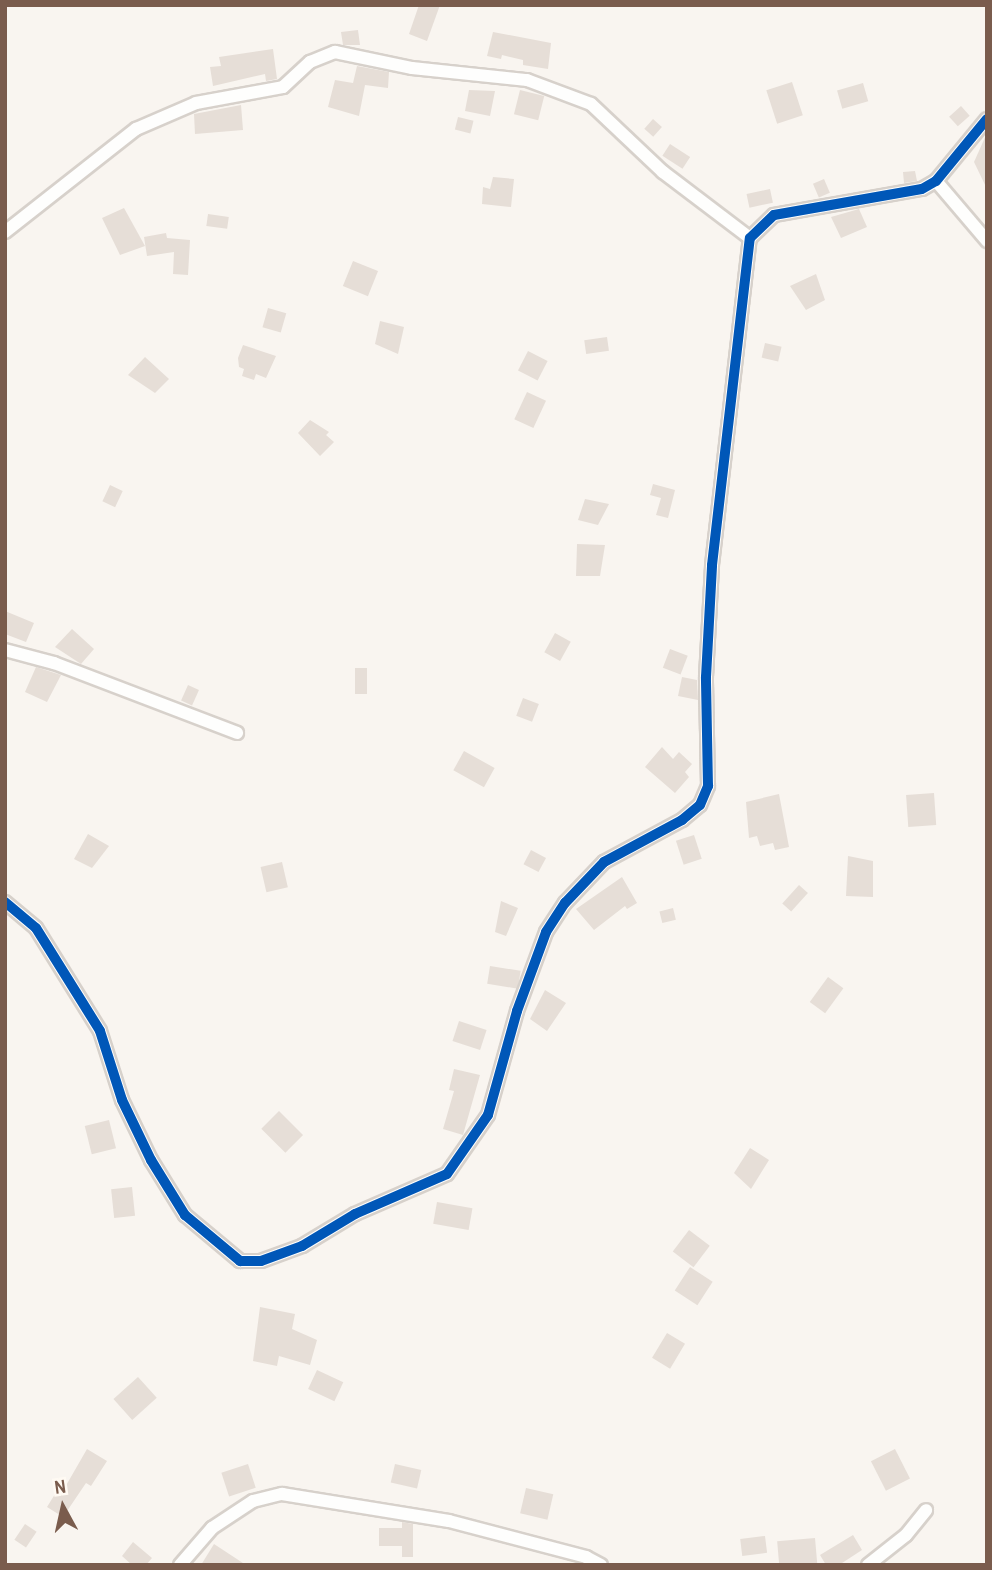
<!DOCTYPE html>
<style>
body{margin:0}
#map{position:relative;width:992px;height:1570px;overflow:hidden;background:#f9f5f0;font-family:"Archivo Narrow",sans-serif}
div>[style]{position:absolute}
.building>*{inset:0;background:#e6ded7;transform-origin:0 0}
.roads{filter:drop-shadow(2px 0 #d7d1cb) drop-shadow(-2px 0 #d7d1cb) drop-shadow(0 2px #d7d1cb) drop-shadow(0 -2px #d7d1cb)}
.street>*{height:12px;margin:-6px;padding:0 6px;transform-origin:6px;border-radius:6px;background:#fefefd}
.cycleway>*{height:10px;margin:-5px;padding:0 5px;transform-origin:5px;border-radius:5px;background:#0057b8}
span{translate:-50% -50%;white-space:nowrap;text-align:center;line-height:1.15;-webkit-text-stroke:5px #fffaf3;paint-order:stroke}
.frame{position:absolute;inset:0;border:7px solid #7a5c4d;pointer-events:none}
.north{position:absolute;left:28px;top:1472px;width:70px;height:70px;-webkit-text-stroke:5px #fffaf3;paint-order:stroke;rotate:352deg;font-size:19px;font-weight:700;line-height:28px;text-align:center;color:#7a5c4d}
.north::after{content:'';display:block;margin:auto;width:24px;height:32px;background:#7a5c4d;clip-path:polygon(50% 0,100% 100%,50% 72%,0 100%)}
</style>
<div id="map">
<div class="building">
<div style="clip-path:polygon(419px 5px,440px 5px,427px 41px,409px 34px)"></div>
<div style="clip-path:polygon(358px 30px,360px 45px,343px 45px,341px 32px)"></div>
<div style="clip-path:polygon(493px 32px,551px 43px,548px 69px,523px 65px,523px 60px,502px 55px,501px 59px,487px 56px)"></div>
<div style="clip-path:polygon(273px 49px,277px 79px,266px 81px,265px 74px,213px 86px,210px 67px,221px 66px,219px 57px)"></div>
<div style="clip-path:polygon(357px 66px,389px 72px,388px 88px,365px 85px,359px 116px,328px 107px,335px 80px,353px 83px)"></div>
<div style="left:792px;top:82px;width:35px;height:27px;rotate:72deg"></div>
<div style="left:863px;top:83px;width:19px;height:27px;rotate:74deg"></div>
<div style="clip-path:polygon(469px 90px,495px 91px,490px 116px,465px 111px)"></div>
<div style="left:520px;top:90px;width:25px;height:25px;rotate:14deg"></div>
<div style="clip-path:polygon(241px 105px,243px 130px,195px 134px,194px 114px)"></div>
<div style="left:961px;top:106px;width:13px;height:16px;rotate:48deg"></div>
<div style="left:458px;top:117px;width:16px;height:13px;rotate:14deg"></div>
<div style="left:653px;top:119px;width:12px;height:13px;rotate:42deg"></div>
<div style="clip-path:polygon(987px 133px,987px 189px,974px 162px)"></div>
<div style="left:670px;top:144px;width:24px;height:14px;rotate:33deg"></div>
<div style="clip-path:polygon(915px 171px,917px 181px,904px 183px,903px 172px)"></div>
<div style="clip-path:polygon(493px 177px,514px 179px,511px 207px,482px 204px,483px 187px,490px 189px)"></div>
<div style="left:824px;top:179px;width:15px;height:12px;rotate:67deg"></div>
<div style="left:770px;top:189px;width:14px;height:24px;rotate:78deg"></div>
<div style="clip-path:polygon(124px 208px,145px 246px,120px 255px,102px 218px)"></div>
<div style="clip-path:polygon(859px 209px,867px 227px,841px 238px,831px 217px)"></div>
<div style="left:208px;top:214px;width:21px;height:12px;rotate:8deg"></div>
<div style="clip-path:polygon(166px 233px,167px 238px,190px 240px,188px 275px,173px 274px,174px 252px,147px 256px,144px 237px)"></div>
<div style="left:353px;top:261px;width:27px;height:27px;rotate:22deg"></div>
<div style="clip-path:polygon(816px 274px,825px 300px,806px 310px,790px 286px)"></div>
<div style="left:268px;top:308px;width:19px;height:20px;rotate:16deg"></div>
<div style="clip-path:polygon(380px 321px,404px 327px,398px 354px,375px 344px)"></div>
<div style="left:607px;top:337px;width:14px;height:23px;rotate:82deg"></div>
<div style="left:765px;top:343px;width:17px;height:15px;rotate:13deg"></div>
<div style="clip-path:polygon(243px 345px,276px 356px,266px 378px,256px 374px,254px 380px,242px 376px,244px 369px,239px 367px,238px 358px)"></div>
<div style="left:528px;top:351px;width:22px;height:22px;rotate:27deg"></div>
<div style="clip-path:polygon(145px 357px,169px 379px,155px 393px,128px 375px)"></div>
<div style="left:527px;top:392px;width:21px;height:30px;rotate:25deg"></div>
<div style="clip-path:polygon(310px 420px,329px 432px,326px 435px,334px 442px,320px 456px,298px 433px)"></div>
<div style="clip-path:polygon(653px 484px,675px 490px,668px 518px,656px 515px,661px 498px,650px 495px)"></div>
<div style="left:110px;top:485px;width:14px;height:18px;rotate:25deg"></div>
<div style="clip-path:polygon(585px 499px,609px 504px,598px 525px,578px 520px)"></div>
<div style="clip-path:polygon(577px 544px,605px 545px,600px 576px,576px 576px)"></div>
<div style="clip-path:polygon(5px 611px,34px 623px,26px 642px,5px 634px)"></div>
<div style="clip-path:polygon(72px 629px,94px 649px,81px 664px,55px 647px)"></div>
<div style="left:555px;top:633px;width:18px;height:22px;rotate:29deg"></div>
<div style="left:670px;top:649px;width:19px;height:20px;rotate:21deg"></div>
<div style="clip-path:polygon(36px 667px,61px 675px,47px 702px,25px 692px)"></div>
<div style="left:355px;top:668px;width:12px;height:26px"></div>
<div style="clip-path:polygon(682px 677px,697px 680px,698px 700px,678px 696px)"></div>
<div style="left:188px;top:685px;width:12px;height:17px;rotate:24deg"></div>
<div style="left:523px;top:698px;width:17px;height:19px;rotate:21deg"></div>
<div style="clip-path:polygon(662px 747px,673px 759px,679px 752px,692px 764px,685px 772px,689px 777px,675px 793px,645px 767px)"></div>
<div style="left:464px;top:751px;width:35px;height:22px;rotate:29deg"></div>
<div style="left:934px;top:793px;width:32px;height:28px;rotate:86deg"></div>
<div style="clip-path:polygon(779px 794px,789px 847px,775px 850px,773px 843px,760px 846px,757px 836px,749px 838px,746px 802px)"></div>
<div style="clip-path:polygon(88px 834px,109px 846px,92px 868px,74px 859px)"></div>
<div style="left:694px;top:835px;width:25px;height:19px;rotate:72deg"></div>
<div style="left:531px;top:850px;width:17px;height:16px;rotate:28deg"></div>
<div style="clip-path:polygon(848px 856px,873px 861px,873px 897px,846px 896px)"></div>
<div style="left:282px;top:862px;width:26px;height:22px;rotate:77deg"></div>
<div style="clip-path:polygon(622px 877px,637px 903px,627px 909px,625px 906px,594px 930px,576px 909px)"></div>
<div style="left:799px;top:885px;width:12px;height:25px;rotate:42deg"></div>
<div style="clip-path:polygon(501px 901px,518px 908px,506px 936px,495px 932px)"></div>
<div style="left:673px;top:908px;width:12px;height:14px;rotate:76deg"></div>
<div style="left:490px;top:966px;width:31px;height:18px;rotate:9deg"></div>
<div style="left:828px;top:977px;width:19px;height:31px;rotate:36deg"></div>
<div style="clip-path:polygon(545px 990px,566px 1003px,547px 1031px,530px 1019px)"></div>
<div style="left:459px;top:1021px;width:29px;height:21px;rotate:18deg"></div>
<div style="clip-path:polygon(454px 1069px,480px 1075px,463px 1135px,443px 1129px,454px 1091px,449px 1090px)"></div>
<div style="left:279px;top:1111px;width:34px;height:25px;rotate:45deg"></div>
<div style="left:109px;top:1120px;width:29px;height:25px;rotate:76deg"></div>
<div style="clip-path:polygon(750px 1148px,769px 1160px,751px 1189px,734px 1173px)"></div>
<div style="left:132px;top:1187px;width:29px;height:21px;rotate:84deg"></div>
<div style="left:437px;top:1202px;width:36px;height:22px;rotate:10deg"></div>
<div style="left:689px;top:1230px;width:26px;height:27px;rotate:37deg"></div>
<div style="left:690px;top:1267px;width:27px;height:28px;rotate:33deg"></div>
<div style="clip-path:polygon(260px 1307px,295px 1314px,292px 1329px,317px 1340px,310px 1365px,279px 1356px,277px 1366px,253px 1361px)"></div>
<div style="left:667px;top:1333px;width:21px;height:29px;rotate:31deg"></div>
<div style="left:317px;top:1370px;width:29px;height:21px;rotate:25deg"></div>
<div style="left:138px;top:1377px;width:28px;height:33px;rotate:48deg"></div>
<div style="clip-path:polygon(87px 1449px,107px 1461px,91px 1486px,86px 1483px,63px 1517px,47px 1507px,60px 1486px,64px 1489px)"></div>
<div style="left:895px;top:1449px;width:33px;height:27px;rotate:63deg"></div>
<div style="left:248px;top:1464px;width:25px;height:28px;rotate:72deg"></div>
<div style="left:395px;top:1464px;width:27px;height:19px;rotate:13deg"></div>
<div style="left:526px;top:1488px;width:28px;height:26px;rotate:13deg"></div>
<div style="clip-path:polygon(402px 1522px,413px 1524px,413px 1557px,402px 1557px,402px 1546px,379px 1546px,379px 1528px,402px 1528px)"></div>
<div style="left:25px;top:1524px;width:14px;height:19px;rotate:34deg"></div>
<div style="clip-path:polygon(853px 1535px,862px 1550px,839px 1565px,826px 1565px,820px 1555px)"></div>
<div style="left:765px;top:1536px;width:17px;height:25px;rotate:83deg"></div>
<div style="left:815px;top:1538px;width:25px;height:38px;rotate:85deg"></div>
<div style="clip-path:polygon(133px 1542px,152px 1558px,146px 1565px,132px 1565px,122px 1556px)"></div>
<div style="clip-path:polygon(214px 1544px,246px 1565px,201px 1565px)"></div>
</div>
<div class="roads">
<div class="street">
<div style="left:936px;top:181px;width:79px;rotate:49.6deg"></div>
<div style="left:5px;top:232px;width:167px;rotate:-38.2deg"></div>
<div style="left:136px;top:129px;width:65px;rotate:-23.4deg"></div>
<div style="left:196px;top:103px;width:88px;rotate:-10.4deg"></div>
<div style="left:283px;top:87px;width:37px;rotate:-43deg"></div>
<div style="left:310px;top:62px;width:27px;rotate:-22deg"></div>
<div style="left:335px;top:52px;width:79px;rotate:11.7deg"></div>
<div style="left:412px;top:68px;width:116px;rotate:6deg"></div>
<div style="left:527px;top:80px;width:68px;rotate:20.6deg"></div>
<div style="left:591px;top:104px;width:99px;rotate:43.4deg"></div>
<div style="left:663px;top:172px;width:109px;rotate:37.2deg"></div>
<div style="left:5px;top:650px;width:51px;rotate:14.9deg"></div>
<div style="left:54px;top:663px;width:196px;rotate:20.9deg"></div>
<div style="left:5px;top:902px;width:40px;rotate:40deg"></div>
<div style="left:36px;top:928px;width:121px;rotate:58.1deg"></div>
<div style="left:100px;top:1031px;width:72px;rotate:72.3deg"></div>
<div style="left:122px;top:1100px;width:67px;rotate:64.2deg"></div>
<div style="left:151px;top:1160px;width:65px;rotate:58.3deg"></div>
<div style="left:185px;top:1215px;width:72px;rotate:39.9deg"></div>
<div style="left:240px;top:1261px;width:21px"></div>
<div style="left:261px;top:1261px;width:44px;rotate:-20.1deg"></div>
<div style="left:302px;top:1246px;width:62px;rotate:-31.1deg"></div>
<div style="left:355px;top:1214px;width:100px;rotate:-23.5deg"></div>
<div style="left:447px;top:1174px;width:72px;rotate:-55.2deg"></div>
<div style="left:488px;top:1115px;width:108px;rotate:-74.4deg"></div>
<div style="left:517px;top:1011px;width:84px;rotate:-69.8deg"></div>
<div style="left:546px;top:932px;width:35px;rotate:-57deg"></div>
<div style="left:565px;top:903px;width:57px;rotate:-46.4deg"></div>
<div style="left:604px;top:862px;width:89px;rotate:-28.3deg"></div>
<div style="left:682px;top:820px;width:23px;rotate:-40deg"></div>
<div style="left:700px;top:805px;width:21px;rotate:-67deg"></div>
<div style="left:708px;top:786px;width:109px;rotate:-91.1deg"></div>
<div style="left:706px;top:677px;width:112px;rotate:-86.9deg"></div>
<div style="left:712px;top:565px;width:329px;rotate:-83.4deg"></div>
<div style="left:750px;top:238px;width:33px;rotate:-44deg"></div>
<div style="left:774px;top:215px;width:150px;rotate:-10deg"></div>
<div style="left:922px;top:189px;width:16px;rotate:-30deg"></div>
<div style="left:936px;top:181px;width:80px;rotate:-50.6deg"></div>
<div style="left:180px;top:1565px;width:49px;rotate:-49.1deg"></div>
<div style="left:212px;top:1528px;width:49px;rotate:-33.4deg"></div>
<div style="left:253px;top:1501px;width:30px;rotate:-14deg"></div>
<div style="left:282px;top:1494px;width:169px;rotate:9.2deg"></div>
<div style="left:449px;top:1521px;width:142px;rotate:14.7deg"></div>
<div style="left:586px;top:1557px;width:17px;rotate:28deg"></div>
<div style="left:868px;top:1565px;width:48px;rotate:-38.3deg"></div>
<div style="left:906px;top:1535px;width:32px;rotate:-51deg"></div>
</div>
</div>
<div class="cycleway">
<div style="left:5px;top:902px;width:40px;rotate:40deg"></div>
<div style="left:36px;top:928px;width:121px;rotate:58.1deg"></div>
<div style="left:100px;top:1031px;width:72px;rotate:72.3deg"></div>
<div style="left:122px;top:1100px;width:67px;rotate:64.2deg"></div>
<div style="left:151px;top:1160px;width:65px;rotate:58.3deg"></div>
<div style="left:185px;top:1215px;width:72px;rotate:39.9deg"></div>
<div style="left:240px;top:1261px;width:21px"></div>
<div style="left:261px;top:1261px;width:44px;rotate:-20.1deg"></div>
<div style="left:302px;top:1246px;width:62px;rotate:-31.1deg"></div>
<div style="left:355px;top:1214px;width:100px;rotate:-23.5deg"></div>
<div style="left:447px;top:1174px;width:72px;rotate:-55.2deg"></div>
<div style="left:488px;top:1115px;width:108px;rotate:-74.4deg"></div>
<div style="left:517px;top:1011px;width:84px;rotate:-69.8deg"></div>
<div style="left:546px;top:932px;width:35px;rotate:-57deg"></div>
<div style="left:565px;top:903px;width:57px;rotate:-46.4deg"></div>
<div style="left:604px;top:862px;width:89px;rotate:-28.3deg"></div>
<div style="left:682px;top:820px;width:23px;rotate:-40deg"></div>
<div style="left:700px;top:805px;width:21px;rotate:-67deg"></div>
<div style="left:708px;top:786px;width:109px;rotate:-91.1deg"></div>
<div style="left:706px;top:677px;width:112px;rotate:-86.9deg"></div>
<div style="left:712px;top:565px;width:329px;rotate:-83.4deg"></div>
<div style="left:750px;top:238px;width:33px;rotate:-44deg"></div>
<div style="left:774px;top:215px;width:150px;rotate:-10deg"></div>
<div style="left:922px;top:189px;width:16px;rotate:-30deg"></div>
<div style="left:936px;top:181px;width:80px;rotate:-50.6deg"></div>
</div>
<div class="frame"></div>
<div class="north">N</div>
</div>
